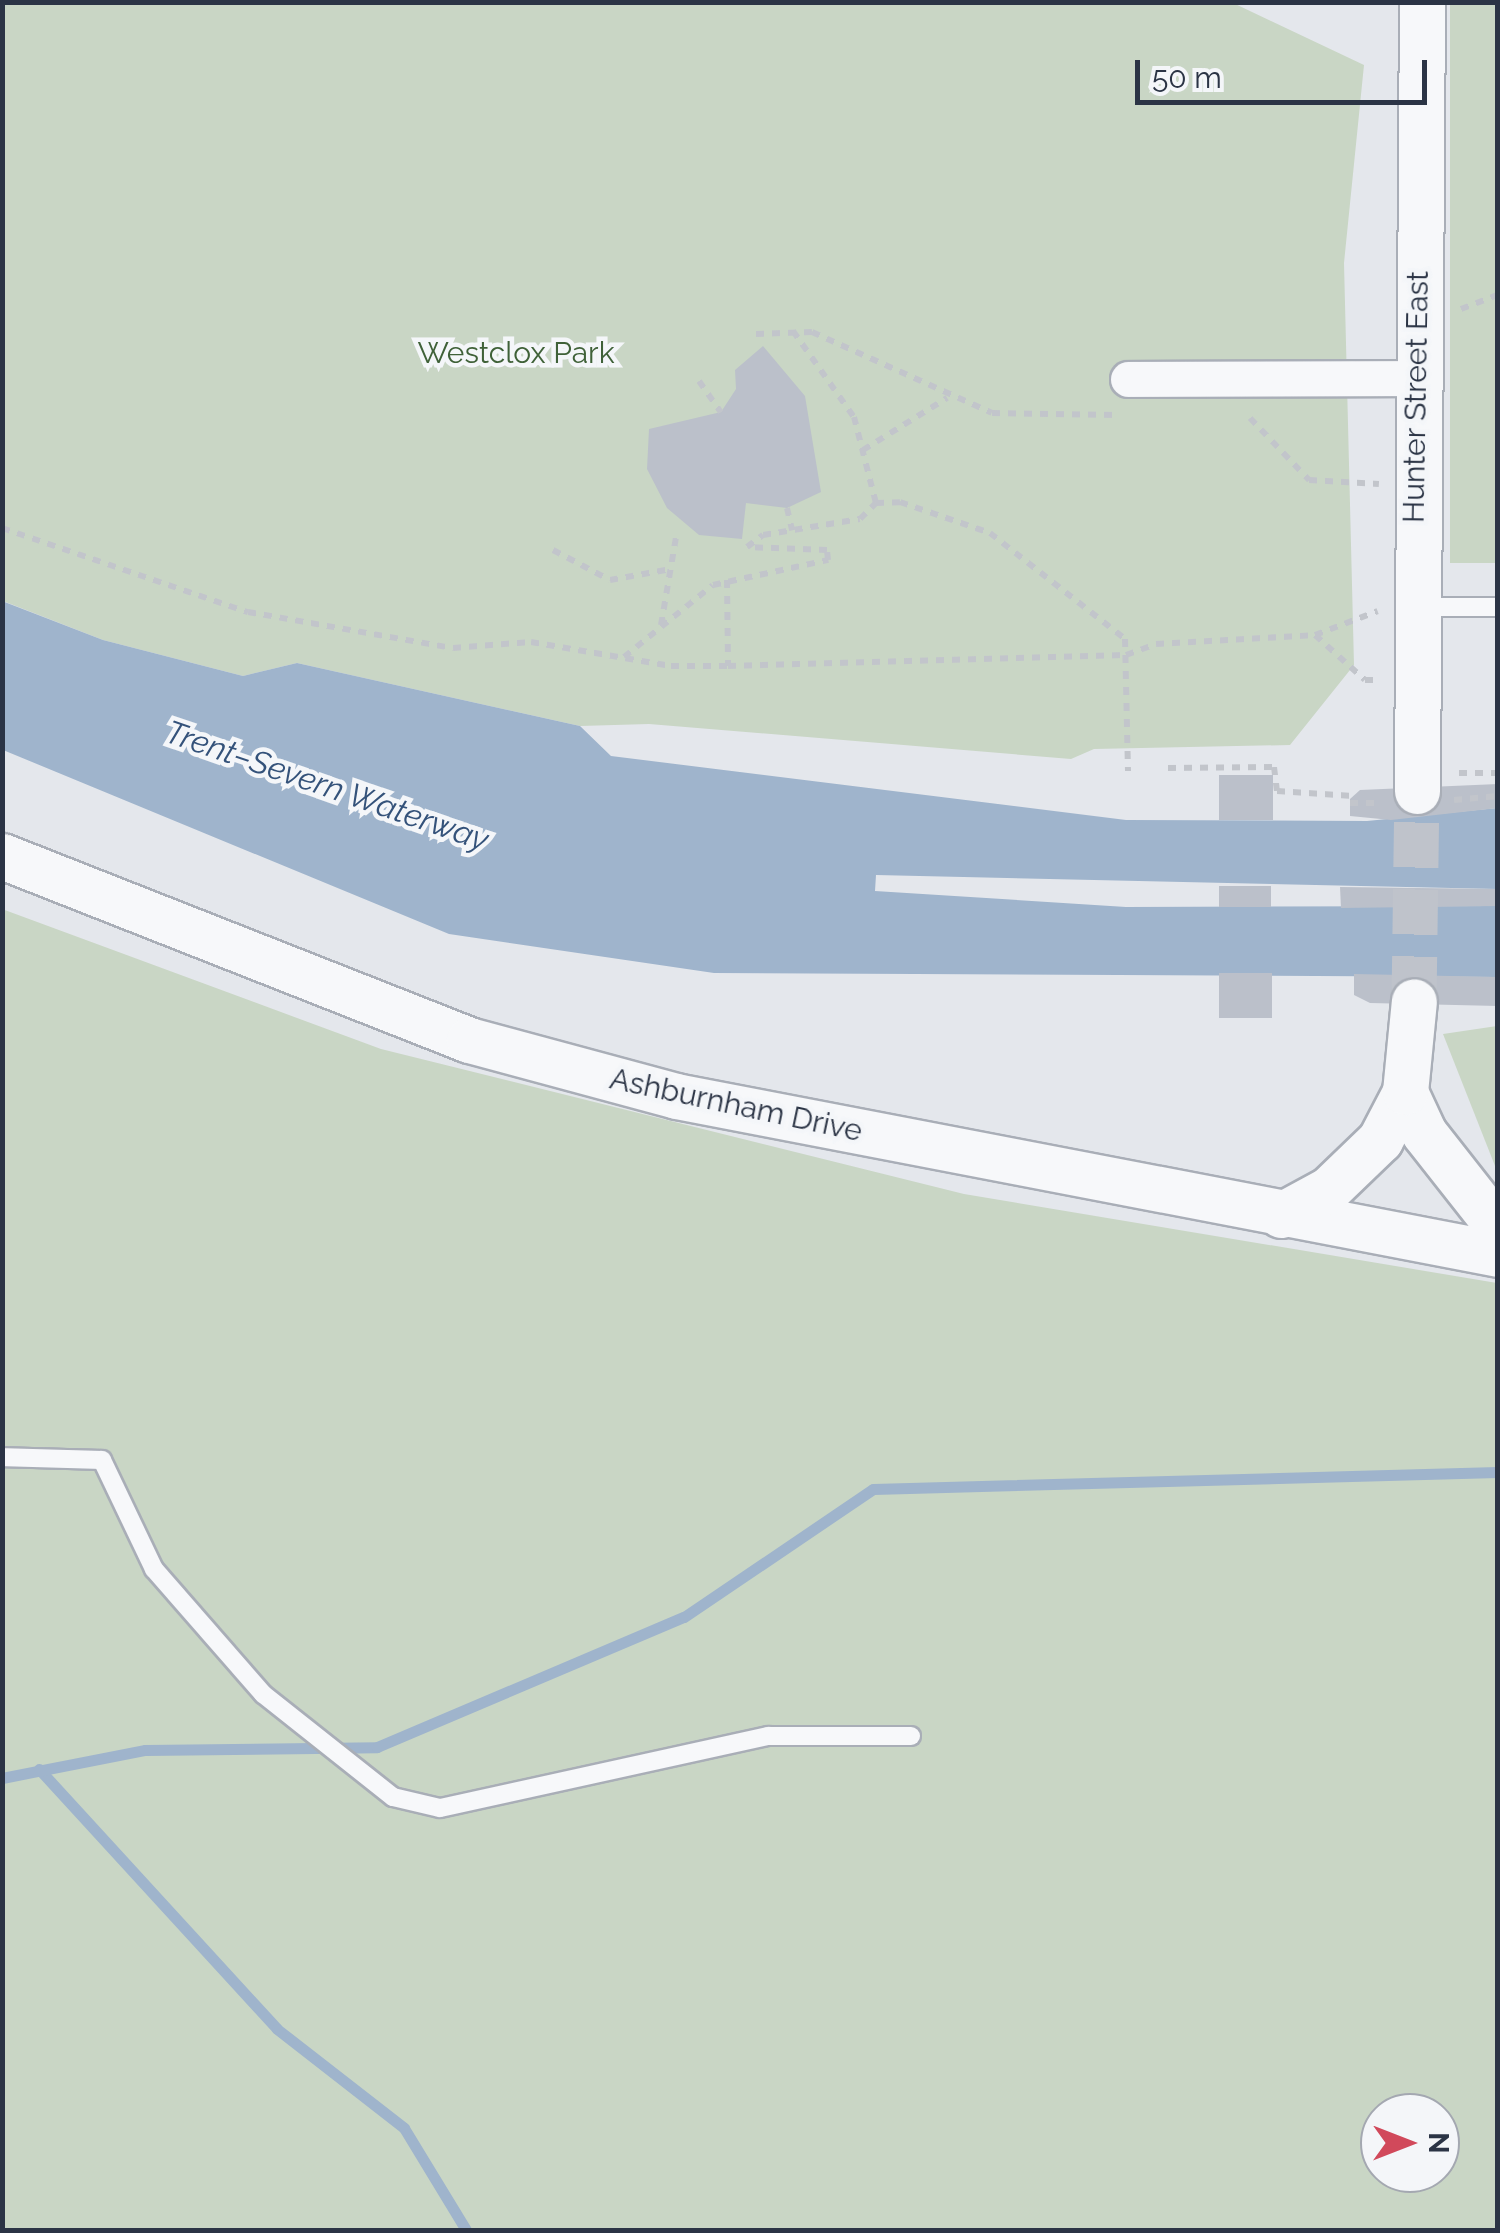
<!DOCTYPE html>
<meta charset="utf-8">
<style>
body{margin:0}
#map{position:relative;width:1500px;height:2233px;overflow:hidden;background:#e4e7ec;font-family:Raleway,sans-serif}
div>[style]{position:absolute}
.green>*{inset:0;background:#c9d6c5;transform-origin:0 0}
.water>*{inset:0;background:#9fb4cc}
.stream>*{height:11px;margin:-5.5px;padding:0 5.5px;transform-origin:5.5px;border-radius:5.5px;background:#9fb4cc}
.building>*{inset:0;background:#bbc0ca;transform-origin:0 0}
.tertiary-tunnel>*{height:45px;margin-top:-22.5px;transform-origin:0;background:repeating-linear-gradient(90deg,#bfc3cb 0 45px,transparent 0 67px)}
.path>*{height:6px;margin-top:-3px;transform-origin:0;background:repeating-linear-gradient(90deg,#c2c5cb 0 8px,transparent 0 16px)}
.roads{filter:drop-shadow(2px 0 #a9aeb7) drop-shadow(-2px 0 #a9aeb7) drop-shadow(0 2px #a9aeb7) drop-shadow(0 -2px #a9aeb7)}
.service>*{height:18px;margin:-9px;padding:0 9px;transform-origin:9px;border-radius:9px;background:#f7f8fa}
.minor>*{height:35px;margin:-17.5px;padding:0 17.5px;transform-origin:17.5px;border-radius:17.5px;background:#f7f8fa}
.tertiary>*{height:45px;margin:-22.5px;padding:0 22.5px;transform-origin:22.5px;border-radius:22.5px;background:#f7f8fa}
span{translate:-50% -50%;white-space:nowrap;text-align:center;line-height:1.15;-webkit-text-stroke:9px #f4f6f9;paint-order:stroke}
.park-label{font-size:30px;color:#3f6138}
.street-label{font-size:30px;color:#2b3445}
.water-label{font-size:32px;color:#34527a;font-style:italic}
.frame{position:absolute;inset:0;border:5px solid #2b3445;pointer-events:none}
.north{position:absolute;left:1360px;top:2093px;width:100px;height:100px;box-sizing:border-box;background:#f4f6f9;border:2px solid #a4a8b1;border-radius:50%;rotate:90deg;font-size:28px;font-weight:700;line-height:40px;text-align:center;color:#2b3445}
.north::after{content:'';display:block;margin:auto;width:35px;height:45px;background:#d1495b;clip-path:polygon(50% 0,100% 100%,50% 72%,0 100%)}
.scale{position:absolute;left:1135px;top:60px;width:292px;height:45px;box-sizing:border-box;border:5px solid #2b3445;border-top:0;padding-left:12px;font-size:30px;line-height:35px;white-space:nowrap;color:#2b3445;-webkit-text-stroke:8px #f4f6f9;paint-order:stroke}
</style>
<div id="map">
<div class="green">
<div style="clip-path:polygon(1231px 2px,1364px 65px,1344px 263px,1354px 665px,1290px 745px,1094px 749px,1071px 759px,649px 724px,580px 726px,297px 663px,243px 676px,103px 640px,3px 601px,2px 3px)"></div>
<div style="left:1450px;top:3px;width:47px;height:560px"></div>
<div style="clip-path:polygon(evenodd,2px 909px,381px 1049px,964px 1194px,1497px 1283px,1497px 2230px,3px 2230px,2px 909px,1380px 2113px,1440px 2113px,1440px 2173px,1380px 2173px,1380px 2113px)"></div>
<div style="clip-path:polygon(1497px 1026px,1498px 1026px,1497px 1171px,1443px 1034px)"></div>
</div>
<div class="water">
<div style="clip-path:polygon(2px 601px,103px 640px,243px 676px,297px 663px,580px 726px,611px 756px,1126px 820px,1367px 821px,1497px 808px,1497px 889px,876px 875px,875px 891px,1126px 907px,1497px 906px,1497px 977px,714px 973px,449px 934px,3px 750px)"></div>
</div>
<div class="stream">
<div style="left:39px;top:1769px;width:352px;rotate:47.5deg"></div>
<div style="left:277px;top:2029px;width:161px;rotate:37.9deg"></div>
<div style="left:404px;top:2128px;width:119px;rotate:58.7deg"></div>
<div style="left:2px;top:1778px;width:146px;rotate:-11.1deg"></div>
<div style="left:145px;top:1750px;width:232px;rotate:-0.7deg"></div>
<div style="left:377px;top:1747px;width:333px;rotate:-23deg"></div>
<div style="left:684px;top:1617px;width:228px;rotate:-34.1deg"></div>
<div style="left:873px;top:1489px;width:625px;rotate:-1.56deg"></div>
</div>
<div class="building">
<div style="clip-path:polygon(763px 346px,805px 396px,821px 492px,787px 508px,746px 503px,742px 539px,699px 535px,667px 508px,647px 469px,649px 429px,721px 412px,736px 389px,735px 370px)"></div>
<div style="left:1219px;top:775px;width:54px;height:45px"></div>
<div style="clip-path:polygon(1498px 784px,1498px 808px,1391px 820px,1350px 816px,1350px 799px,1360px 790px)"></div>
<div style="left:1219px;top:886px;width:52px;height:21px"></div>
<div style="clip-path:polygon(1340px 887px,1498px 889px,1498px 906px,1341px 908px)"></div>
<div style="left:1219px;top:973px;width:53px;height:45px"></div>
<div style="clip-path:polygon(1354px 974px,1498px 977px,1498px 1006px,1370px 1003px,1354px 995px)"></div>
</div>
<div class="tertiary-tunnel">
<div style="left:1414px;top:1001px;width:210px;rotate:-89.2deg"></div>
</div>
<div class="path">
<div style="left:1461px;top:309px;width:40px;rotate:-21deg"></div>
<div style="left:793px;top:331px;width:105px;rotate:54.7deg"></div>
<div style="left:854px;top:417px;width:89px;rotate:75.7deg"></div>
<div style="left:876px;top:503px;width:24px;rotate:-2deg"></div>
<div style="left:900px;top:502px;width:95px;rotate:19deg"></div>
<div style="left:990px;top:533px;width:172px;rotate:38.1deg"></div>
<div style="left:1125px;top:639px;width:132px;rotate:88.7deg"></div>
<div style="left:756px;top:334px;width:56px;rotate:-2deg"></div>
<div style="left:812px;top:332px;width:197px;rotate:24.2deg"></div>
<div style="left:992px;top:413px;width:126px;rotate:0.9deg"></div>
<div style="left:699px;top:381px;width:38px;rotate:55deg"></div>
<div style="left:1250px;top:418px;width:86px;rotate:46.4deg"></div>
<div style="left:1309px;top:480px;width:70px;rotate:3.3deg"></div>
<div style="left:863px;top:450px;width:99px;rotate:-31.8deg"></div>
<div style="left:787px;top:508px;width:23px;rotate:77deg"></div>
<div style="left:2px;top:528px;width:260px;rotate:18.9deg"></div>
<div style="left:248px;top:612px;width:208px;rotate:10deg"></div>
<div style="left:453px;top:648px;width:78px;rotate:-4.4deg"></div>
<div style="left:531px;top:642px;width:142px;rotate:9.7deg"></div>
<div style="left:671px;top:666px;width:57px"></div>
<div style="left:728px;top:666px;width:398px;rotate:-1.6deg"></div>
<div style="left:1126px;top:655px;width:32px;rotate:-20deg"></div>
<div style="left:1156px;top:644px;width:159px;rotate:-3.2deg"></div>
<div style="left:1315px;top:635px;width:67px;rotate:42deg"></div>
<div style="left:1365px;top:680px;width:12px"></div>
<div style="left:553px;top:550px;width:64px;rotate:27.8deg"></div>
<div style="left:610px;top:580px;width:62px;rotate:-10.2deg"></div>
<div style="left:727px;top:580px;width:86px;rotate:89.3deg"></div>
<div style="left:661px;top:625px;width:89px;rotate:-80.3deg"></div>
<div style="left:1315px;top:635px;width:67px;rotate:-20.9deg"></div>
<div style="left:624px;top:657px;width:114px;rotate:-39deg"></div>
<div style="left:713px;top:585px;width:118px;rotate:-12.3deg"></div>
<div style="left:828px;top:560px;width:10px;rotate:-96deg"></div>
<div style="left:827px;top:550px;width:80px;rotate:-177.9deg"></div>
<div style="left:747px;top:547px;width:20px;rotate:-37deg"></div>
<div style="left:763px;top:535px;width:98px;rotate:-9.4deg"></div>
<div style="left:860px;top:519px;width:23px;rotate:-45deg"></div>
<div style="left:1168px;top:768px;width:106px;rotate:-0.5deg"></div>
<div style="left:1274px;top:767px;width:24px;rotate:83deg"></div>
<div style="left:1277px;top:791px;width:76px;rotate:3.8deg"></div>
<div style="left:1459px;top:773px;width:39px"></div>
<div style="left:1454px;top:800px;width:44px;rotate:-5.2deg"></div>
<div style="left:1350px;top:803px;width:32px"></div>
</div>
<div class="roads">
<div class="service">
<div style="left:1419px;top:607px;width:79px"></div>
<div style="left:2px;top:1457px;width:100px;rotate:1.7deg"></div>
<div style="left:102px;top:1460px;width:121px;rotate:64.5deg"></div>
<div style="left:154px;top:1569px;width:166px;rotate:48.9deg"></div>
<div style="left:263px;top:1694px;width:166px;rotate:38.4deg"></div>
<div style="left:393px;top:1797px;width:48px;rotate:13.2deg"></div>
<div style="left:440px;top:1808px;width:336px;rotate:-12.4deg"></div>
<div style="left:768px;top:1736px;width:143px"></div>
</div>
<div class="minor">
<div style="left:1128px;top:379px;width:289px;rotate:-0.2deg"></div>
</div>
<div class="tertiary">
<div style="left:1417px;top:791px;width:789px;rotate:-89.64deg"></div>
<div style="left:2px;top:856px;width:502px;rotate:21.5deg"></div>
<div style="left:469px;top:1040px;width:214px;rotate:15.1deg"></div>
<div style="left:676px;top:1096px;width:837px;rotate:10.88deg"></div>
<div style="left:1405px;top:1092px;width:45px;rotate:65.1deg"></div>
<div style="left:1424px;top:1133px;width:120px;rotate:51.8deg"></div>
<div style="left:1281px;top:1215px;width:55px;rotate:-28.4deg"></div>
<div style="left:1329px;top:1189px;width:71px;rotate:-43.9deg"></div>
<div style="left:1380px;top:1140px;width:54px;rotate:-62.5deg"></div>
<div style="left:1405px;top:1092px;width:91px;rotate:-84.4deg"></div>
</div>
</div>
<div class="park-label">
<span style="left:516px;top:353px">Westclox Park</span>
</div>
<div class="street-label">
<span style="left:1416px;top:397px;rotate:-89deg">Hunter Street East</span>
<span style="left:736px;top:1105px;rotate:12deg">Ashburnham Drive</span>
</div>
<div class="water-label">
<span style="left:327px;top:786px;rotate:19deg">Trent–Severn Waterway</span>
</div>
<div class="frame"></div>
<div class="north">N</div>
<div class="scale">50 m</div>
</div>
